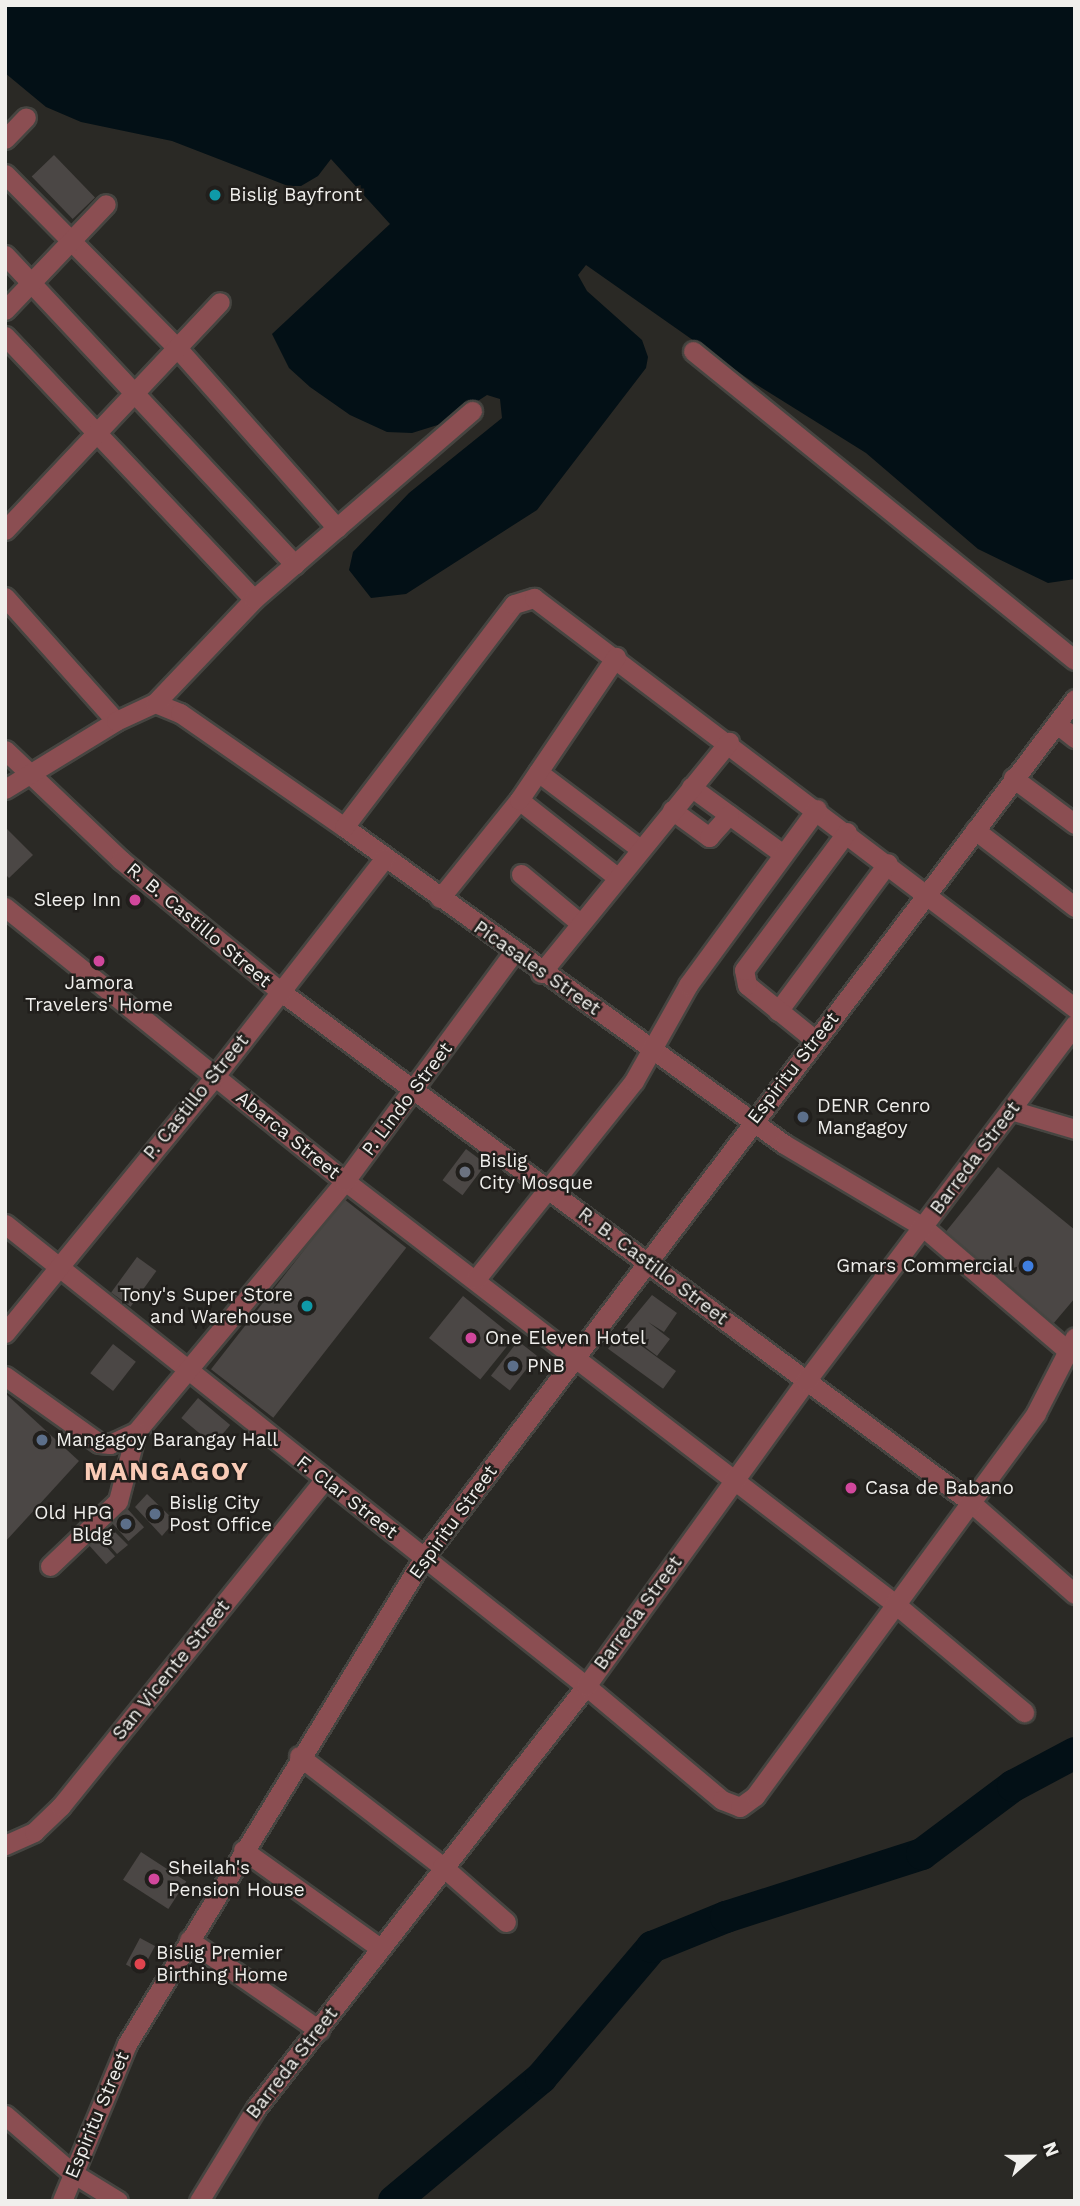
<!DOCTYPE html>
<style>
body{margin:0}
#map{position:relative;width:1080px;height:2206px;overflow:hidden;background:#2a2925;font-family:"Work Sans",sans-serif}
div>[style]{position:absolute}
.water>*{inset:0;background:#031016}
.river>*{height:32px;margin:-16px;padding:0 16px;transform-origin:16px;border-radius:16px;background:#031016}
.building>*{inset:0;background:#4b4745;transform-origin:0 0}
.roads{filter:drop-shadow(2px 0 #464541) drop-shadow(-2px 0 #464541) drop-shadow(0 2px #464541) drop-shadow(0 -2px #464541)}
.minor>*{height:19px;margin:-9.5px;padding:0 9.5px;transform-origin:9.5px;border-radius:9.5px;background:#8b4e52}
.dots>*{width:19px;height:19px;translate:-50% -50%;box-sizing:border-box;border:4px solid #211f1c;border-radius:50%}
span{translate:-50% -50%;white-space:nowrap;text-align:center;line-height:1.15;-webkit-text-stroke:5px #211f1c;paint-order:stroke}
.poi-label{font-size:19px;color:#f0efec}
.left{translate:0 -50%;text-align:left}
.right{translate:-100% -50%;text-align:right}
.street-label{font-size:19px;color:#f0efec}
.district-label{font-size:26px;color:#f9cbb6;font-weight:700;letter-spacing:2px}
.frame{position:absolute;inset:0;border:7px solid #f0efec;pointer-events:none}
.north{position:absolute;left:996px;top:2122px;width:70px;height:70px;-webkit-text-stroke:5px #211f1c;paint-order:stroke;rotate:69deg;font-size:19px;font-weight:700;line-height:28px;text-align:center;color:#f0efec}
.north::after{content:'';display:block;margin:auto;width:24px;height:32px;background:#f0efec;clip-path:polygon(50% 0,100% 100%,50% 72%,0 100%)}
</style>
<div id="map">
<div class="water">
<div style="clip-path:polygon(5px 5px,1075px 5px,1075px 579px,1048px 583px,978px 549px,866px 453px,754px 383px,586px 265px,578px 275px,587px 291px,642px 340px,648px 357px,646px 368px,537px 510px,406px 594px,371px 598px,349px 570px,353px 552px,409px 493px,502px 418px,500px 399px,487px 395px,444px 423px,412px 433px,387px 432px,350px 415px,310px 387px,289px 368px,272px 334px,390px 224px,331px 159px,318px 176px,301px 186px,288px 186px,172px 141px,81px 122px,46px 107px,5px 73px)"></div>
</div>
<div class="river">
<div style="left:394px;top:2201px;width:192px;rotate:-39.9deg"></div>
<div style="left:541px;top:2078px;width:172px;rotate:-49.7deg"></div>
<div style="left:652px;top:1947px;width:80px;rotate:-22.1deg"></div>
<div style="left:726px;top:1917px;width:206px;rotate:-17.8deg"></div>
<div style="left:922px;top:1854px;width:114px;rotate:-36.8deg"></div>
<div style="left:1013px;top:1786px;width:70px;rotate:-28deg"></div>
</div>
<div class="building">
<div style="left:54px;top:155px;width:59px;height:31px;rotate:46deg"></div>
<div style="clip-path:polygon(5px 827px,33px 855px,9px 878px,5px 874px)"></div>
<div style="left:466px;top:1149px;width:25px;height:39px;rotate:37deg"></div>
<div style="clip-path:polygon(998px 1167px,1075px 1230px,1075px 1298px,1053px 1324px,944px 1234px)"></div>
<div style="left:344px;top:1199px;width:79px;height:216px;rotate:38deg"></div>
<div style="left:137px;top:1257px;width:24px;height:44px;rotate:36deg"></div>
<div style="clip-path:polygon(652px 1295px,677px 1313px,664px 1332px,648px 1322px,670px 1339px,657px 1356px,623px 1330px)"></div>
<div style="left:463px;top:1296px;width:66px;height:54px;rotate:39deg"></div>
<div style="left:621px;top:1331px;width:68px;height:22px;rotate:36deg"></div>
<div style="left:518px;top:1341px;width:24px;height:44px;rotate:38deg"></div>
<div style="left:113px;top:1344px;width:29px;height:37px;rotate:38deg"></div>
<div style="clip-path:polygon(5px 1393px,79px 1461px,5px 1542px)"></div>
<div style="left:198px;top:1398px;width:42px;height:26px;rotate:40deg"></div>
<div style="clip-path:polygon(147px 1494px,175px 1521px,162px 1536px,135px 1507px)"></div>
<div style="left:124px;top:1505px;width:30px;height:21px;rotate:48deg"></div>
<div style="clip-path:polygon(106px 1523px,128px 1545px,117px 1554px,97px 1531px)"></div>
<div style="left:95px;top:1534px;width:30px;height:12px;rotate:48deg"></div>
<div style="left:141px;top:1852px;width:54px;height:33px;rotate:33deg"></div>
<div style="left:140px;top:1938px;width:17px;height:30px;rotate:28deg"></div>
</div>
<div class="roads">
<div class="minor">
<div style="left:5px;top:139px;width:30px;rotate:-46deg"></div>
<div style="left:5px;top:174px;width:247px;rotate:45.3deg"></div>
<div style="left:179px;top:350px;width:238px;rotate:48.4deg"></div>
<div style="left:5px;top:255px;width:424px;rotate:46.9deg"></div>
<div style="left:5px;top:310px;width:146px;rotate:-46.4deg"></div>
<div style="left:5px;top:336px;width:362px;rotate:46.6deg"></div>
<div style="left:693px;top:351px;width:491px;rotate:39deg"></div>
<div style="left:5px;top:530px;width:313px;rotate:-46.7deg"></div>
<div style="left:5px;top:597px;width:166px;rotate:48.2deg"></div>
<div style="left:155px;top:703px;width:27px;rotate:22deg"></div>
<div style="left:180px;top:713px;width:200px;rotate:34.8deg"></div>
<div style="left:344px;top:827px;width:542px;rotate:35.77deg"></div>
<div style="left:784px;top:1144px;width:162px;rotate:30.8deg"></div>
<div style="left:923px;top:1227px;width:191px;rotate:40.5deg"></div>
<div style="left:1057px;top:724px;width:23px;rotate:38deg"></div>
<div style="left:5px;top:750px;width:160px;rotate:43.5deg"></div>
<div style="left:121px;top:860px;width:206px;rotate:39.5deg"></div>
<div style="left:280px;top:991px;width:857px;rotate:36.51deg"></div>
<div style="left:969px;top:1501px;width:141px;rotate:41.3deg"></div>
<div style="left:538px;top:772px;width:128px;rotate:37deg"></div>
<div style="left:1013px;top:778px;width:77px;rotate:36.6deg"></div>
<div style="left:691px;top:787px;width:114px;rotate:36.1deg"></div>
<div style="left:5px;top:789px;width:130px;rotate:-31.5deg"></div>
<div style="left:116px;top:721px;width:43px;rotate:-24.8deg"></div>
<div style="left:155px;top:703px;width:144px;rotate:-46.4deg"></div>
<div style="left:254px;top:599px;width:288px;rotate:-40.8deg"></div>
<div style="left:519px;top:800px;width:125px;rotate:38.2deg"></div>
<div style="left:672px;top:810px;width:46px;rotate:36.1deg"></div>
<div style="left:709px;top:837px;width:30px;rotate:-48deg"></div>
<div style="left:344px;top:827px;width:280px;rotate:-52.7deg"></div>
<div style="left:514px;top:604px;width:21px;rotate:-17deg"></div>
<div style="left:534px;top:598px;width:679px;rotate:37.16deg"></div>
<div style="left:975px;top:830px;width:126px;rotate:37.6deg"></div>
<div style="left:521px;top:874px;width:77px;rotate:39.7deg"></div>
<div style="left:440px;top:898px;width:126px;rotate:-51.1deg"></div>
<div style="left:519px;top:800px;width:173px;rotate:-55.9deg"></div>
<div style="left:5px;top:907px;width:437px;rotate:38.9deg"></div>
<div style="left:345px;top:1181px;width:692px;rotate:37.55deg"></div>
<div style="left:894px;top:1603px;width:170px;rotate:40deg"></div>
<div style="left:541px;top:973px;width:298px;rotate:-50.9deg"></div>
<div style="left:778px;top:1011px;width:184px;rotate:-53.4deg"></div>
<div style="left:815px;top:1040px;width:87px;rotate:-141deg"></div>
<div style="left:747px;top:985px;width:15px;rotate:-101deg"></div>
<div style="left:744px;top:970px;width:172px;rotate:-53.3deg"></div>
<div style="left:1011px;top:1110px;width:67px;rotate:16.5deg"></div>
<div style="left:5px;top:1224px;width:742px;rotate:38.49deg"></div>
<div style="left:586px;top:1686px;width:177px;rotate:40deg"></div>
<div style="left:722px;top:1800px;width:19px;rotate:21deg"></div>
<div style="left:740px;top:1807px;width:19px;rotate:-36deg"></div>
<div style="left:755px;top:1796px;width:475px;rotate:-53.7deg"></div>
<div style="left:1036px;top:1413px;width:85px;rotate:-62.8deg"></div>
<div style="left:476px;top:1279px;width:253px;rotate:-51.4deg"></div>
<div style="left:634px;top:1081px;width:110px;rotate:-60.6deg"></div>
<div style="left:688px;top:985px;width:218px;rotate:-53.8deg"></div>
<div style="left:5px;top:1333px;width:332px;rotate:-50.7deg"></div>
<div style="left:215px;top:1076px;width:276px;rotate:-52.1deg"></div>
<div style="left:5px;top:1376px;width:115px;rotate:35.5deg"></div>
<div style="left:99px;top:1443px;width:11px;rotate:5deg"></div>
<div style="left:110px;top:1444px;width:29px;rotate:-25deg"></div>
<div style="left:136px;top:1432px;width:327px;rotate:-50.2deg"></div>
<div style="left:345px;top:1181px;width:283px;rotate:-53.6deg"></div>
<div style="left:50px;top:1566px;width:94px;rotate:-43.7deg"></div>
<div style="left:118px;top:1501px;width:71px;rotate:-75.4deg"></div>
<div style="left:299px;top:1756px;width:180px;rotate:37.6deg"></div>
<div style="left:442px;top:1866px;width:85px;rotate:41.2deg"></div>
<div style="left:5px;top:1845px;width:32px;rotate:-24deg"></div>
<div style="left:34px;top:1832px;width:37px;rotate:-44deg"></div>
<div style="left:61px;top:1806px;width:419px;rotate:-51.1deg"></div>
<div style="left:243px;top:1850px;width:168px;rotate:35.6deg"></div>
<div style="left:189px;top:1940px;width:158px;rotate:34.7deg"></div>
<div style="left:5px;top:2115px;width:87px;rotate:40.8deg"></div>
<div style="left:71px;top:2172px;width:55px;rotate:31.7deg"></div>
<div style="left:62px;top:2201px;width:170px;rotate:-67.5deg"></div>
<div style="left:127px;top:2044px;width:570px;rotate:-58.62deg"></div>
<div style="left:424px;top:1557px;width:1077px;rotate:-52.81deg"></div>
<div style="left:199px;top:2201px;width:109px;rotate:-58.5deg"></div>
<div style="left:256px;top:2108px;width:536px;rotate:-51.97deg"></div>
<div style="left:586px;top:1686px;width:376px;rotate:-54.2deg"></div>
<div style="left:806px;top:1381px;width:447px;rotate:-53deg"></div>
</div>
</div>
<div class="dots">
<div style="left:215px;top:195px;background:#0f9aa8"></div>
<div style="left:135px;top:900px;background:#d1479c"></div>
<div style="left:99px;top:961px;background:#d1479c"></div>
<div style="left:803px;top:1117px;background:#5c6f8a"></div>
<div style="left:465px;top:1172px;background:#6b7280"></div>
<div style="left:1028px;top:1266px;background:#3f7fe0"></div>
<div style="left:307px;top:1306px;background:#0f9aa8"></div>
<div style="left:471px;top:1338px;background:#d1479c"></div>
<div style="left:513px;top:1366px;background:#5c6f8a"></div>
<div style="left:42px;top:1440px;background:#5c6f8a"></div>
<div style="left:851px;top:1488px;background:#d1479c"></div>
<div style="left:155px;top:1514px;background:#5c6f8a"></div>
<div style="left:126px;top:1524px;background:#5c6f8a"></div>
<div style="left:154px;top:1879px;background:#d1479c"></div>
<div style="left:140px;top:1964px;background:#e0444e"></div>
</div>
<div class="poi-label">
<span class="left" style="left:229px;top:195px">Bislig Bayfront</span>
<span class="right" style="left:121px;top:900px">Sleep Inn</span>
<span style="left:99px;top:994px">Jamora<br>Travelers' Home</span>
<span class="left" style="left:817px;top:1117px">DENR Cenro<br>Mangagoy</span>
<span class="left" style="left:479px;top:1172px">Bislig<br>City Mosque</span>
<span class="right" style="left:1014px;top:1266px">Gmars Commercial</span>
<span class="right" style="left:293px;top:1306px">Tony's Super Store<br>and Warehouse</span>
<span class="left" style="left:485px;top:1338px">One Eleven Hotel</span>
<span class="left" style="left:527px;top:1366px">PNB</span>
<span class="left" style="left:56px;top:1440px">Mangagoy Barangay Hall</span>
<span class="left" style="left:865px;top:1488px">Casa de Babano</span>
<span class="left" style="left:169px;top:1514px">Bislig City<br>Post Office</span>
<span class="right" style="left:112px;top:1524px">Old HPG<br>Bldg</span>
<span class="left" style="left:168px;top:1879px">Sheilah's<br>Pension House</span>
<span class="left" style="left:156px;top:1964px">Bislig Premier<br>Birthing Home</span>
</div>
<div class="street-label">
<span style="left:199px;top:925px;rotate:40deg">R. B. Castillo Street</span>
<span style="left:537px;top:968px;rotate:35deg">Picasales Street</span>
<span style="left:793px;top:1068px;rotate:-52deg">Espiritu Street</span>
<span style="left:196px;top:1097px;rotate:-51deg">P. Castillo Street</span>
<span style="left:407px;top:1099px;rotate:-53deg">P. Lindo Street</span>
<span style="left:288px;top:1135px;rotate:39deg">Abarca Street</span>
<span style="left:975px;top:1158px;rotate:-53deg">Barreda Street</span>
<span style="left:653px;top:1266px;rotate:37deg">R. B. Castillo Street</span>
<span style="left:347px;top:1497px;rotate:38deg">F. Clar Street</span>
<span style="left:453px;top:1522px;rotate:-54deg">Espiritu Street</span>
<span style="left:638px;top:1613px;rotate:-54deg">Barreda Street</span>
<span style="left:171px;top:1670px;rotate:-51deg">San Vicente Street</span>
<span style="left:292px;top:2063px;rotate:-52deg">Barreda Street</span>
<span style="left:97px;top:2115px;rotate:-67deg">Espiritu Street</span>
</div>
<div class="district-label">
<span style="left:167px;top:1472px">MANGAGOY</span>
</div>
<div class="frame"></div>
<div class="north">N</div>
</div>
